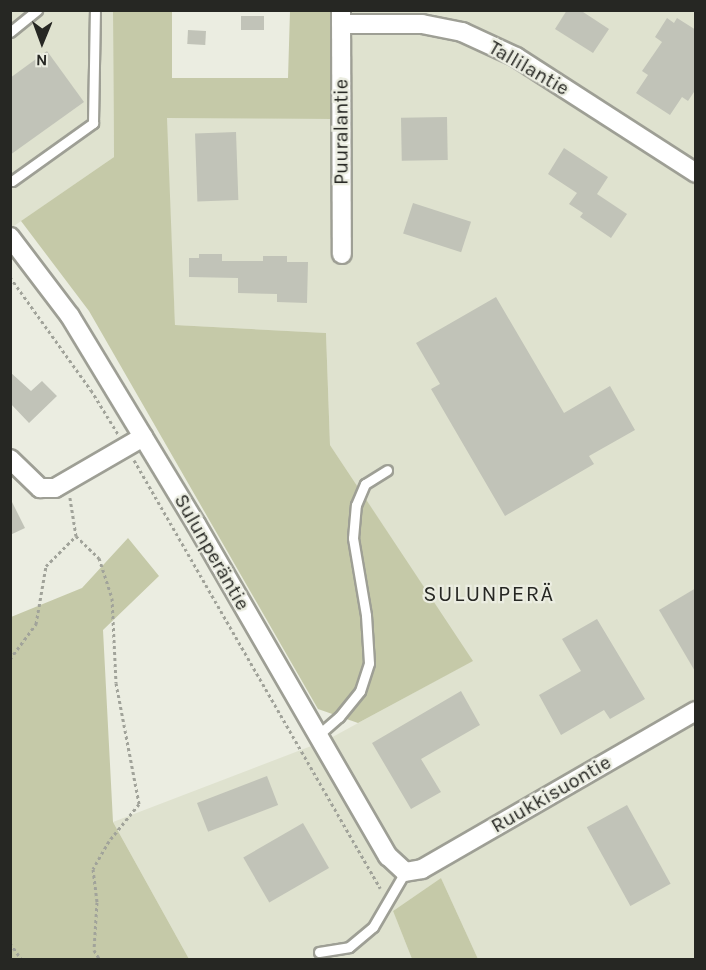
<!DOCTYPE html>
<meta charset="utf-8">
<style>
body{margin:0}
#map{position:relative;width:706px;height:970px;overflow:hidden;background:#ebede1;font-family:Karla,sans-serif}
div>[style]{position:absolute}
.built>*{inset:0;background:#dfe2cf}
.green>*{inset:0;background:#c5c9a8}
.building>*{inset:0;background:#c1c3b8;transform-origin:0 0}
.path>*{height:3px;margin-top:-1.5px;transform-origin:0;background:repeating-linear-gradient(90deg,#a1a39a 0 3px,transparent 0 6px)}
.roads{filter:drop-shadow(2px 0 #9e9f95) drop-shadow(-2px 0 #9e9f95) drop-shadow(0 2px #9e9f95) drop-shadow(0 -2px #9e9f95)}
.service>*{height:9px;margin:-4.5px;padding:0 4.5px;transform-origin:4.5px;border-radius:4.5px;background:#fff}
.minor>*{height:18px;margin:-9px;padding:0 9px;transform-origin:9px;border-radius:9px;background:#fff}
span{translate:-50% -50%;white-space:nowrap;text-align:center;line-height:1.15;-webkit-text-stroke:4.5px #ebede1;paint-order:stroke}
.street-label{font-size:20px;color:#262723}
.quarter-label{font-size:22px;color:#262723;letter-spacing:1.5px}
.frame{position:absolute;inset:0;border:12px solid #262723;pointer-events:none}
.north{position:absolute;left:12px;top:12px;width:60px;height:60px;-webkit-text-stroke:4px #ebede1;paint-order:stroke;rotate:181deg;font-size:16px;font-weight:700;line-height:24px;text-align:center;color:#262723}
.north::after{content:'';display:block;margin:auto;width:21px;height:27px;background:#262723;clip-path:polygon(50% 0,100% 100%,50% 72%,0 100%)}
</style>
<div id="map">
<div class="built">
<div style="clip-path:polygon(11px 11px,113px 11px,114px 157px,11px 228px)"></div>
<div style="clip-path:polygon(350px 11px,695px 11px,695px 959px,478px 959px,441px 878px,393px 911px,412px 959px,189px 959px,113px 822px,327px 740px,472px 661px,330px 445px,326px 333px,175px 325px,166px 117px,333px 119px)"></div>
</div>
<div class="green">
<div style="clip-path:polygon(113px 11px,172px 11px,172px 78px,288px 78px,290px 11px,332px 11px,333px 119px,167px 118px,175px 325px,326px 333px,330px 445px,473px 661px,358px 723px,318px 709px,89px 311px,21px 221px,114px 157px)"></div>
<div style="clip-path:polygon(128px 538px,159px 576px,103px 630px,113px 822px,189px 959px,11px 959px,11px 617px,82px 588px)"></div>
<div style="clip-path:polygon(441px 878px,478px 959px,412px 959px,393px 911px)"></div>
</div>
<div class="building">
<div style="clip-path:polygon(567px 10px,580px 10px,609px 29px,593px 53px,555px 29px)"></div>
<div style="left:241px;top:16px;width:23px;height:14px"></div>
<div style="clip-path:polygon(667px 18px,674px 23px,677px 18px,696px 30px,696px 89px,688px 101px,682px 97px,670px 115px,636px 93px,648px 75px,642px 71px,662px 42px,655px 37px)"></div>
<div style="left:188px;top:30px;width:18px;height:14px;rotate:3deg"></div>
<div style="clip-path:polygon(47px 51px,84px 102px,10px 155px,10px 78px)"></div>
<div style="left:447px;top:117px;width:43px;height:46px;rotate:89deg"></div>
<div style="left:236px;top:132px;width:68px;height:41px;rotate:88deg"></div>
<div style="clip-path:polygon(564px 148px,608px 177px,597px 194px,627px 214px,611px 238px,580px 217px,583px 213px,569px 204px,577px 193px,548px 174px)"></div>
<div style="left:413px;top:203px;width:61px;height:32px;rotate:18deg"></div>
<div style="clip-path:polygon(199px 254px,222px 254px,222px 261px,263px 261px,263px 256px,287px 256px,287px 262px,308px 262px,307px 303px,277px 302px,277px 294px,238px 293px,238px 278px,189px 277px,189px 258px,199px 258px)"></div>
<div style="clip-path:polygon(496px 297px,564px 413px,610px 386px,635px 430px,589px 456px,594px 464px,505px 516px,431px 389px,440px 384px,416px 343px)"></div>
<div style="clip-path:polygon(10px 372px,31px 391px,42px 381px,57px 396px,29px 423px,10px 403px)"></div>
<div style="clip-path:polygon(10px 498px,25px 528px,10px 535px)"></div>
<div style="clip-path:polygon(696px 588px,696px 673px,659px 610px)"></div>
<div style="clip-path:polygon(597px 619px,645px 699px,610px 719px,604px 710px,561px 735px,539px 695px,581px 671px,562px 639px)"></div>
<div style="clip-path:polygon(461px 691px,480px 725px,421px 759px,441px 792px,411px 809px,372px 743px)"></div>
<div style="left:267px;top:776px;width:31px;height:75px;rotate:69deg"></div>
<div style="left:627px;top:805px;width:90px;height:46px;rotate:61deg"></div>
<div style="left:303px;top:823px;width:52px;height:69px;rotate:60deg"></div>
</div>
<div class="path">
<div style="left:10px;top:277px;width:139px;rotate:54.4deg"></div>
<div style="left:91px;top:390px;width:52px;rotate:58.5deg"></div>
<div style="left:134px;top:460px;width:494px;rotate:60.1deg"></div>
<div style="left:76px;top:536px;width:32px;rotate:44deg"></div>
<div style="left:99px;top:558px;width:42px;rotate:72deg"></div>
<div style="left:112px;top:598px;width:85px;rotate:87.3deg"></div>
<div style="left:116px;top:683px;width:123px;rotate:79.2deg"></div>
<div style="left:139px;top:804px;width:48px;rotate:129deg"></div>
<div style="left:109px;top:841px;width:32px;rotate:120deg"></div>
<div style="left:93px;top:869px;width:33px;rotate:83deg"></div>
<div style="left:97px;top:902px;width:48px;rotate:93.6deg"></div>
<div style="left:94px;top:950px;width:12px;rotate:59deg"></div>
<div style="left:10px;top:659px;width:44px;rotate:-53.4deg"></div>
<div style="left:36px;top:624px;width:59px;rotate:-80.2deg"></div>
<div style="left:46px;top:566px;width:42px;rotate:-45deg"></div>
<div style="left:76px;top:536px;width:39px;rotate:-99deg"></div>
<div style="left:10px;top:943px;width:21px;rotate:55deg"></div>
</div>
<div class="roads">
<div class="service">
<div style="left:10px;top:32px;width:35px;rotate:-39deg"></div>
<div style="left:12px;top:181px;width:100px;rotate:-35.6deg"></div>
<div style="left:93px;top:123px;width:113px;rotate:-89deg"></div>
<div style="left:317px;top:736px;width:29px;rotate:-41deg"></div>
<div style="left:339px;top:717px;width:33px;rotate:-51deg"></div>
<div style="left:360px;top:691px;width:29px;rotate:-72deg"></div>
<div style="left:369px;top:663px;width:48px;rotate:-93.6deg"></div>
<div style="left:366px;top:615px;width:78px;rotate:-99.6deg"></div>
<div style="left:353px;top:538px;width:33px;rotate:-85deg"></div>
<div style="left:356px;top:505px;width:23px;rotate:-67deg"></div>
<div style="left:365px;top:484px;width:26px;rotate:-32deg"></div>
<div style="left:319px;top:952px;width:30px;rotate:-9deg"></div>
<div style="left:349px;top:947px;width:31px;rotate:-40deg"></div>
<div style="left:373px;top:927px;width:64px;rotate:-59.8deg"></div>
</div>
<div class="minor">
<div style="left:341px;top:10px;width:244px;rotate:89.8deg"></div>
<div style="left:341px;top:24px;width:81px"></div>
<div style="left:422px;top:24px;width:41px;rotate:11.3deg"></div>
<div style="left:462px;top:32px;width:60px;rotate:24.8deg"></div>
<div style="left:516px;top:57px;width:214px;rotate:32.8deg"></div>
<div style="left:10px;top:237px;width:99px;rotate:52.8deg"></div>
<div style="left:70px;top:316px;width:243px;rotate:58.8deg"></div>
<div style="left:196px;top:524px;width:384px;rotate:60deg"></div>
<div style="left:388px;top:856px;width:23px;rotate:43deg"></div>
<div style="left:405px;top:872px;width:17px;rotate:-10deg"></div>
<div style="left:422px;top:869px;width:316px;rotate:-30deg"></div>
<div style="left:10px;top:459px;width:42px;rotate:44deg"></div>
<div style="left:40px;top:488px;width:15px"></div>
<div style="left:55px;top:488px;width:102px;rotate:-30.1deg"></div>
</div>
</div>
<div class="street-label">
<span style="left:529px;top:68px;rotate:30deg">Tallilantie</span>
<span style="left:341px;top:132px;rotate:-90deg">Puuralantie</span>
<span style="left:212px;top:552px;rotate:60deg">Sulunperäntie</span>
<span style="left:551px;top:794px;rotate:-30deg">Ruukkisuontie</span>
</div>
<div class="quarter-label">
<span style="left:489px;top:595px">SULUNPERÄ</span>
</div>
<div class="frame"></div>
<div class="north">N</div>
</div>
